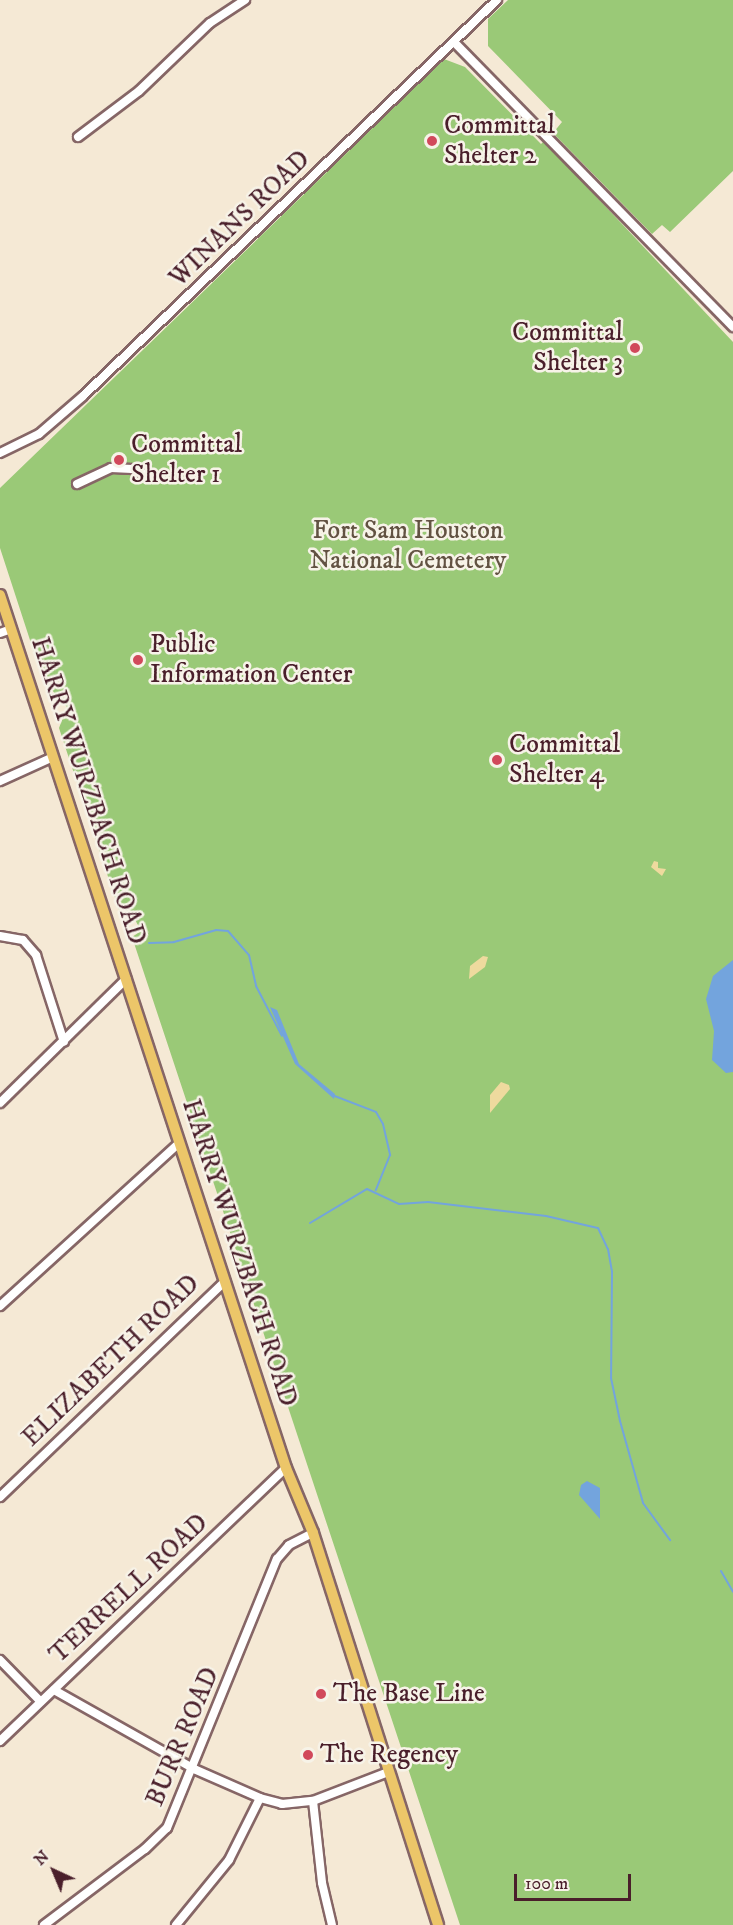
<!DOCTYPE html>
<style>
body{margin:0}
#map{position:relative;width:733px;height:1925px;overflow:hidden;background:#f5e9d5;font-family:"IM FELL DW Pica",serif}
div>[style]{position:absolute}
.green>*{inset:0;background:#9ac977}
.sand>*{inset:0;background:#eeda9e}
.water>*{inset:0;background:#73a4dd}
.stream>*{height:2px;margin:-1px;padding:0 1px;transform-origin:1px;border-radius:1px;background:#73a4dd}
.roads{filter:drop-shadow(2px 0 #866666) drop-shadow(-2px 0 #866666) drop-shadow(0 2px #866666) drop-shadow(0 -2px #866666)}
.minor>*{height:8px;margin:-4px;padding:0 4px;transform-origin:4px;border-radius:4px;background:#fff}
.major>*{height:10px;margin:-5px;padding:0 5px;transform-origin:5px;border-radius:5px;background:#ecc669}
.dots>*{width:16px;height:16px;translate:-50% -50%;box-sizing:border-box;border:3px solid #f7f3e8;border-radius:50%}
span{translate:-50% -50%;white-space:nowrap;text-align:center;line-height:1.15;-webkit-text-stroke:5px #f7f3e8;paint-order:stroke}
.poi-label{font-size:26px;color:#4a1f2b}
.left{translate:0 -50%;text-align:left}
.right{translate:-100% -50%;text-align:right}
.street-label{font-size:26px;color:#4a1f2b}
.park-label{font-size:26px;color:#625242}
.north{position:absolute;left:24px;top:1841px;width:60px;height:60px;-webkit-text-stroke:4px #f7f3e8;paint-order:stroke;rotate:316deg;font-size:16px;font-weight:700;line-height:24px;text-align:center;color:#4a1f2b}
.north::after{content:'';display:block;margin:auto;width:21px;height:27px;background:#4a1f2b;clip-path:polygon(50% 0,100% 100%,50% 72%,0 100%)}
.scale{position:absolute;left:514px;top:1874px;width:117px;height:27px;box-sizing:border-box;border:3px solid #4a1f2b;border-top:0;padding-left:8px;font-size:18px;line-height:21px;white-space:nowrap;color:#4a1f2b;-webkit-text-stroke:4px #f7f3e8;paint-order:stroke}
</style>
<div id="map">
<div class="green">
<div style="clip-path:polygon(508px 0,733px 0,733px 171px,670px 232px,662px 225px,652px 234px,553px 133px,562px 122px,488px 46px,488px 19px)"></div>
<div style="clip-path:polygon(444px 59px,465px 67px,541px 144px,544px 141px,733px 342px,733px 1925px,460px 1925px,132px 937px,141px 931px,130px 910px,120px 913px,59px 728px,67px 707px,43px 680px,0 548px,0 488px)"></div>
</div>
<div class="sand">
<div style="clip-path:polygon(654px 861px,658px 862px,658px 868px,666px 869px,662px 876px,651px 867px)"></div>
<div style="clip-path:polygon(483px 956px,488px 957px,485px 967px,469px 979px,470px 966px)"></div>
<div style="clip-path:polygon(501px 1082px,509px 1085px,510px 1089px,490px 1113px,490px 1095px)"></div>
</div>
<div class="water">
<div style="clip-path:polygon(733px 960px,733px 1072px,726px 1073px,712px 1060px,714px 1031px,706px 999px,713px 976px)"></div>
<div style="clip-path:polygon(270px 1007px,277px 1010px,299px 1064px,335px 1094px,334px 1099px,295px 1064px)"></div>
<div style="clip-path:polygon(587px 1481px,600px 1488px,600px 1519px,579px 1495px,581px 1485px)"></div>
</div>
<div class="stream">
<div style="left:149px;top:943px;width:25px;rotate:-2deg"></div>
<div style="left:174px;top:942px;width:44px;rotate:-15.9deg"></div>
<div style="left:216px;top:930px;width:12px;rotate:5deg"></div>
<div style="left:228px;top:931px;width:32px;rotate:49deg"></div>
<div style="left:249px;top:955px;width:32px;rotate:77deg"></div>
<div style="left:256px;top:986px;width:56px;rotate:62.5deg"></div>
<div style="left:332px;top:1095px;width:47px;rotate:21.1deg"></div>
<div style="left:376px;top:1112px;width:14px;rotate:60deg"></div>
<div style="left:383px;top:1124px;width:32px;rotate:77deg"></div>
<div style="left:390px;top:1155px;width:38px;rotate:112deg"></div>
<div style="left:310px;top:1223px;width:66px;rotate:-30.8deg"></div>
<div style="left:367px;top:1189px;width:35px;rotate:25deg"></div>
<div style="left:399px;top:1204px;width:29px;rotate:-4deg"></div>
<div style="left:428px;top:1202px;width:119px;rotate:6.8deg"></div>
<div style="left:546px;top:1216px;width:53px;rotate:13deg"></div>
<div style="left:598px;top:1228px;width:23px;rotate:65deg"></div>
<div style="left:608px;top:1249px;width:23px;rotate:80deg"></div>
<div style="left:612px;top:1272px;width:106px;rotate:90.5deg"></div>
<div style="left:611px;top:1378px;width:44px;rotate:78.2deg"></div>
<div style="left:620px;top:1421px;width:85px;rotate:74.3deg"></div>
<div style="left:643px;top:1503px;width:46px;rotate:53.9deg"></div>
<div style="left:721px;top:1571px;width:24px;rotate:60deg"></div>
</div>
<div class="roads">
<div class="minor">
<div style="left:454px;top:42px;width:399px;rotate:45.6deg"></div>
<div style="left:78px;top:137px;width:76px;rotate:-37deg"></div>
<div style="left:139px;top:91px;width:98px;rotate:-43.8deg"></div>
<div style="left:210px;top:23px;width:42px;rotate:-33.3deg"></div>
<div style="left:0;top:453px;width:43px;rotate:-26deg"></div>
<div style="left:39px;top:434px;width:58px;rotate:-40.8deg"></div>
<div style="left:83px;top:396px;width:573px;rotate:-43.73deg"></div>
<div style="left:77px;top:484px;width:38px;rotate:-25deg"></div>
<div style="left:111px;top:468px;width:21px;rotate:3deg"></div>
<div style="left:132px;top:469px;width:17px;rotate:21deg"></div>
<div style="left:0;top:633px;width:12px;rotate:-20deg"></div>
<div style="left:0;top:781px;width:58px;rotate:-24.4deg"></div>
<div style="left:0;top:936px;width:23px;rotate:10deg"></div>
<div style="left:23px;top:940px;width:20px;rotate:49deg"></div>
<div style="left:36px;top:955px;width:91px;rotate:72.2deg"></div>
<div style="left:0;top:1103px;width:177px;rotate:-44.5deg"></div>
<div style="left:0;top:1306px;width:242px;rotate:-42.3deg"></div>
<div style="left:0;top:1497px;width:312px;rotate:-43.8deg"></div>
<div style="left:0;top:1660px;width:57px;rotate:45.7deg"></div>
<div style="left:54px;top:1690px;width:161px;rotate:29.4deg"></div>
<div style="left:194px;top:1769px;width:72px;rotate:23.7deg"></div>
<div style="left:260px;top:1798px;width:23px;rotate:15deg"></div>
<div style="left:282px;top:1804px;width:31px;rotate:-6deg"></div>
<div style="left:313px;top:1801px;width:80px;rotate:-21.1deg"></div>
<div style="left:0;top:1741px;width:395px;rotate:-43.7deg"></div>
<div style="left:313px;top:1801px;width:82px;rotate:83.7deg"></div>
<div style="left:322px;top:1883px;width:43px;rotate:76.6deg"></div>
<div style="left:44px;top:1925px;width:126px;rotate:-37deg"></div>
<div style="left:145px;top:1849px;width:30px;rotate:-44deg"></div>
<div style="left:167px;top:1828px;width:291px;rotate:-67.8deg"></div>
<div style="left:277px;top:1559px;width:18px;rotate:-49deg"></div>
<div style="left:289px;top:1545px;width:27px;rotate:-27deg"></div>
<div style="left:176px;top:1925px;width:84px;rotate:-50.8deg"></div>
<div style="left:229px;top:1860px;width:69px;rotate:-63.4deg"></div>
</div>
<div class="major">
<div style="left:0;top:595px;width:919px;rotate:71.86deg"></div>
<div style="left:286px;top:1468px;width:70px;rotate:67.4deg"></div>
<div style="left:313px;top:1533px;width:411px;rotate:72.3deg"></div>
</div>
</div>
<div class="dots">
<div style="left:432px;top:141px;background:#d1495b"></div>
<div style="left:635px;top:348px;background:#d1495b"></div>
<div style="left:119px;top:460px;background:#d1495b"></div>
<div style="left:138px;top:660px;background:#d1495b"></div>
<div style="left:497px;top:760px;background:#d1495b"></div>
<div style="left:321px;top:1694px;background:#d1495b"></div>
<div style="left:308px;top:1755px;background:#d1495b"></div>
</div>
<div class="poi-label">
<span class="left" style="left:444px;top:141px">Committal<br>Shelter 2</span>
<span class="right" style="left:623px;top:348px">Committal<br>Shelter 3</span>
<span class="left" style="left:131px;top:460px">Committal<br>Shelter 1</span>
<span class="left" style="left:150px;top:660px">Public<br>Information Center</span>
<span class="left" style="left:509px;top:760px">Committal<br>Shelter 4</span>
<span class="left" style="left:333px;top:1694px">The Base Line</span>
<span class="left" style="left:320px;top:1755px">The Regency</span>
</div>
<div class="street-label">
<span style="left:240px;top:219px;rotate:-44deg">WINANS ROAD</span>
<span style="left:88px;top:791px;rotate:72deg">HARRY WURZBACH ROAD</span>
<span style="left:239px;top:1253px;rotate:72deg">HARRY WURZBACH ROAD</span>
<span style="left:111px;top:1361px;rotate:-44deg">ELIZABETH ROAD</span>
<span style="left:129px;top:1589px;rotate:-43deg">TERRELL ROAD</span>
<span style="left:183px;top:1737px;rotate:-67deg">BURR ROAD</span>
</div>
<div class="park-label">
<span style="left:408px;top:546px">Fort Sam Houston<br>National Cemetery</span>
</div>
<div class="north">N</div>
<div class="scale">100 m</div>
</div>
